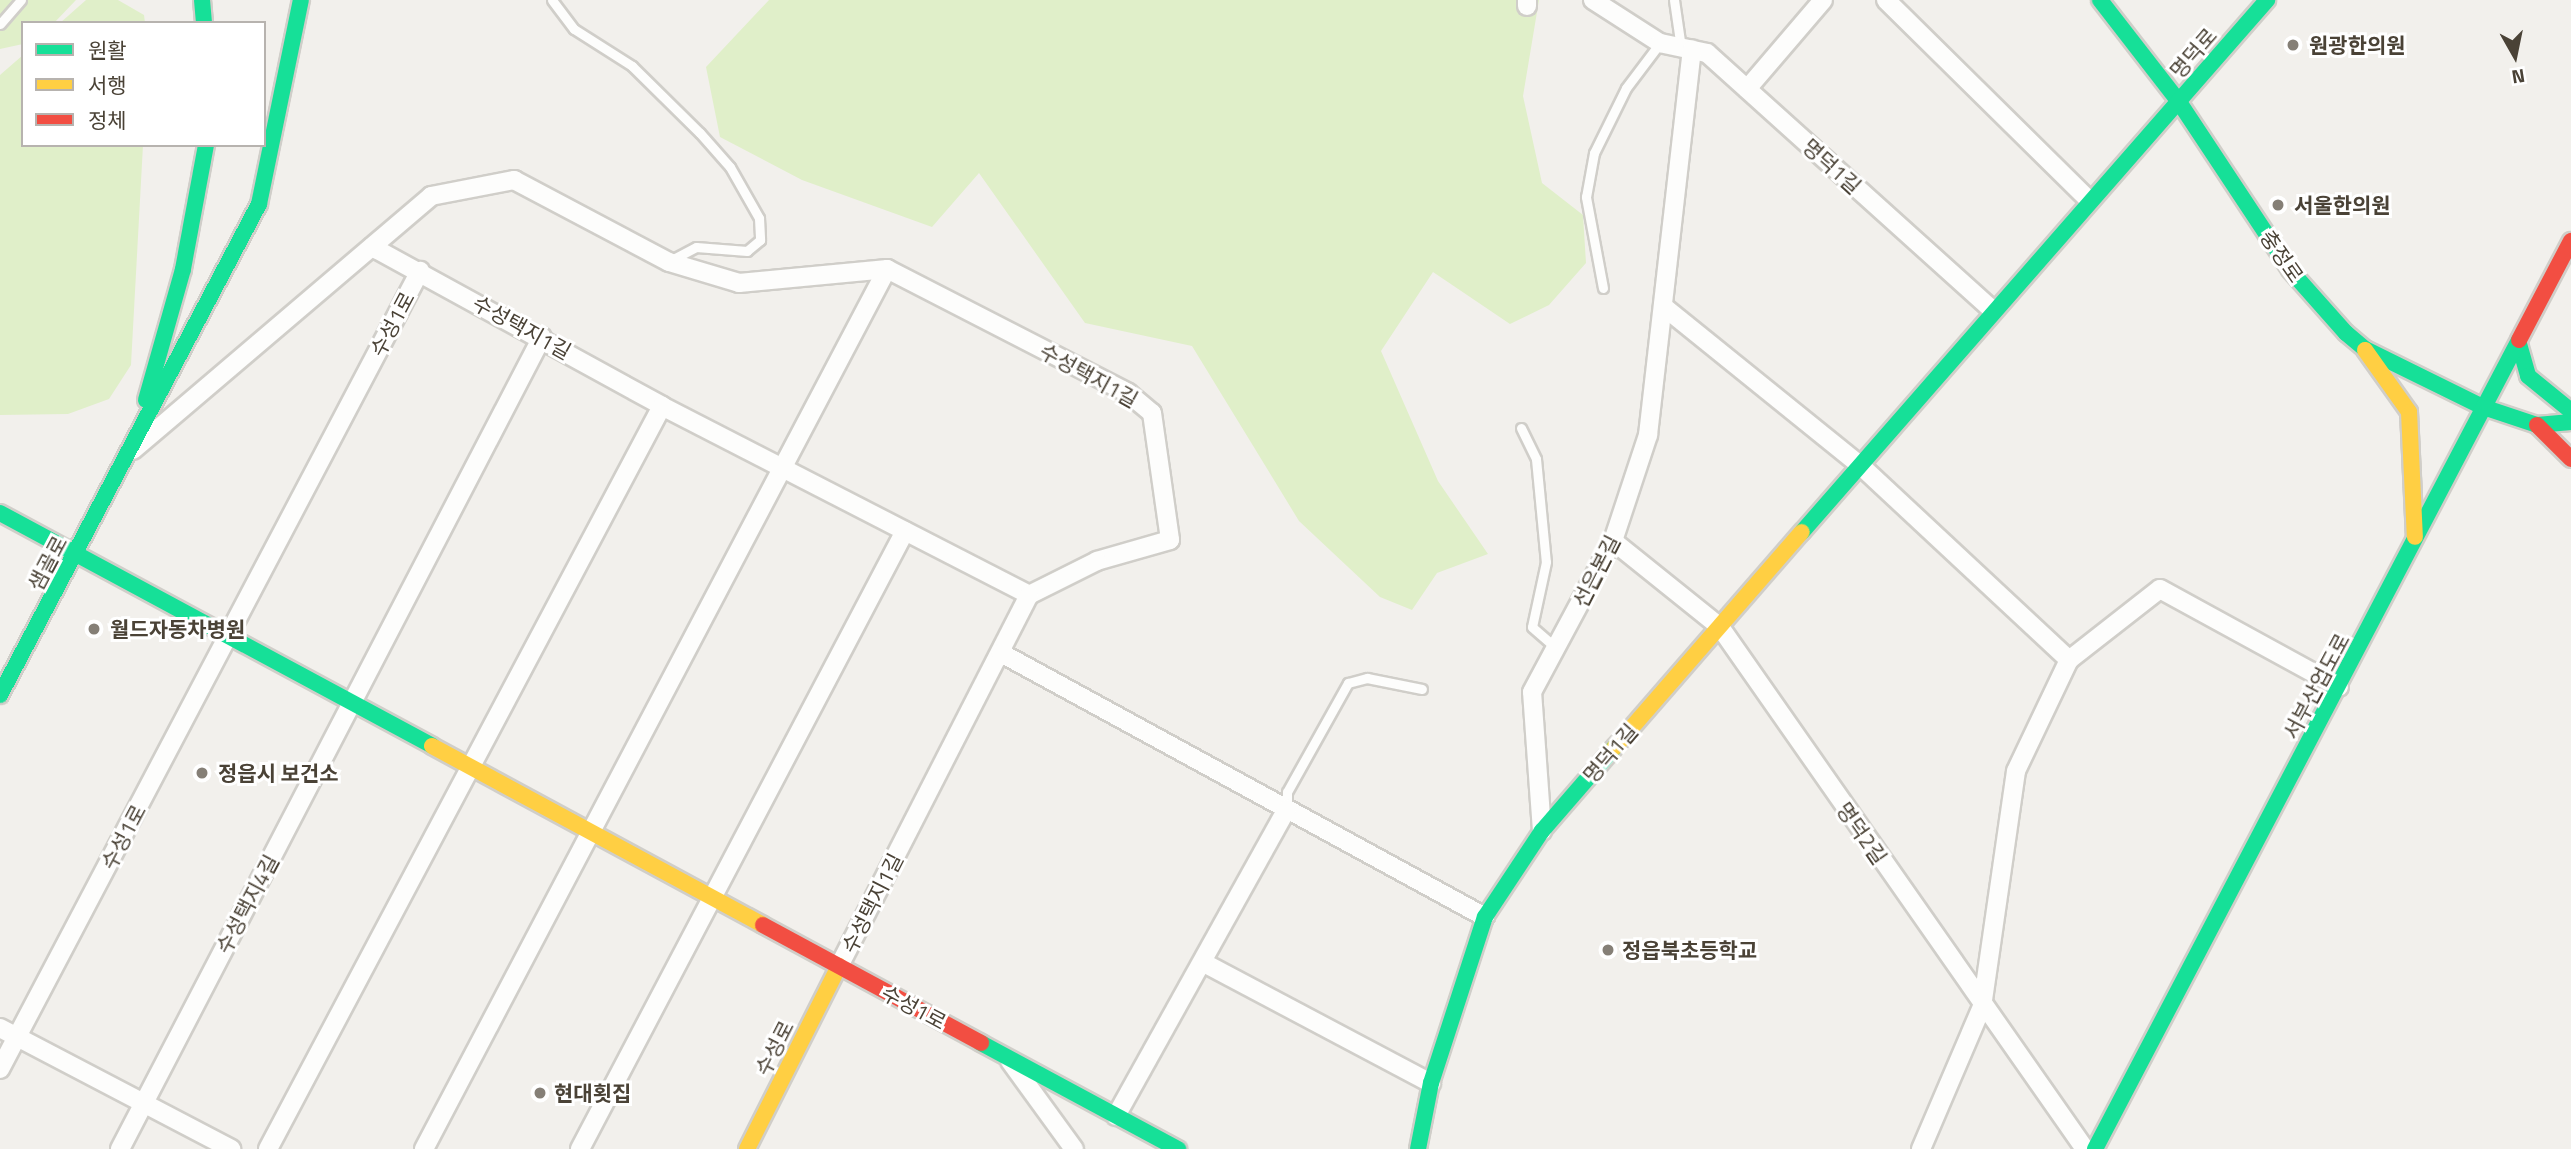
<!DOCTYPE html>
<meta charset="utf-8">
<style>
body{margin:0}
#map{position:relative;width:2571px;height:1149px;overflow:hidden;background:#f2f0ec;font-family:"Titillium Web","Noto Sans KR",sans-serif}
div>[style]{position:absolute}
.green>*{inset:0;background:#e0efc9}
.roads{filter:drop-shadow(2px 0 #d0cec9) drop-shadow(-2px 0 #d0cec9) drop-shadow(0 2px #d0cec9) drop-shadow(0 -2px #d0cec9)}
.lane>*{height:9px;margin:-4.5px;padding:0 4.5px;transform-origin:4.5px;border-radius:4.5px;background:#fdfdfc}
.street>*{height:18px;margin:-9px;padding:0 9px;transform-origin:9px;border-radius:9px;background:#fdfdfc}
.fast>*{height:16px;margin:-8px;padding:0 8px;transform-origin:8px;border-radius:8px;background:#16e098}
.slow>*{height:16px;margin:-8px;padding:0 8px;transform-origin:8px;border-radius:8px;background:#ffcf43}
.jam>*{height:16px;margin:-8px;padding:0 8px;transform-origin:8px;border-radius:8px;background:#f24e42}
.dots>*{width:19px;height:19px;translate:-50% -50%;box-sizing:border-box;border:4px solid #fff;border-radius:50%}
span{translate:-50% -50%;white-space:nowrap;text-align:center;line-height:1.15;-webkit-text-stroke:6px #fff;paint-order:stroke}
.poi-label{font-size:21px;color:#4a4236;font-weight:700}
.left{translate:0 -50%;text-align:left}
.street-label{font-size:21px;color:#4a4236}
.legend{position:absolute;left:21px;top:21px;width:245px;height:126px;box-sizing:border-box;background:#fff;border:2px solid #b7b3af;margin:0;padding:9px 12px;list-style:none;font-size:21px;color:#4a4236}
.legend li{display:flex;align-items:center;gap:14px;height:35px}
.legend b{width:35px;border:2px solid #b7b3af}
.north{position:absolute;left:2480px;top:21px;width:70px;height:70px;-webkit-text-stroke:5px #fff;paint-order:stroke;rotate:171deg;font-size:19px;font-weight:700;line-height:28px;text-align:center;color:#4a4236}
.north::after{content:'';display:block;margin:auto;width:24px;height:32px;background:#4a4236;clip-path:polygon(50% 0,100% 100%,50% 72%,0 100%)}
</style>
<div id="map">
<div class="green">
<div style="clip-path:polygon(0 0,76px 0,54px 23px,23px 23px,23px 44px,0 49px)"></div>
<div style="clip-path:polygon(86px 0,118px 0,144px 15px,145px 23px,60px 23px)"></div>
<div style="clip-path:polygon(769px 0,1539px 0,1523px 96px,1542px 183px,1583px 215px,1586px 263px,1549px 305px,1510px 324px,1433px 272px,1381px 351px,1438px 481px,1488px 554px,1437px 573px,1412px 610px,1380px 597px,1299px 521px,1192px 346px,1085px 323px,979px 173px,932px 227px,802px 180px,720px 137px,706px 67px)"></div>
<div style="clip-path:polygon(23px 55px,23px 145px,143px 145px,131px 365px,109px 399px,68px 414px,0 415px,0 75px)"></div>
</div>
<div class="roads">
<div class="lane">
<div style="left:552px;top:0;width:36px;rotate:53deg"></div>
<div style="left:574px;top:29px;width:69px;rotate:32.5deg"></div>
<div style="left:632px;top:66px;width:95px;rotate:44.6deg"></div>
<div style="left:700px;top:133px;width:45px;rotate:48.6deg"></div>
<div style="left:730px;top:167px;width:59px;rotate:60.4deg"></div>
<div style="left:759px;top:218px;width:22px;rotate:87deg"></div>
<div style="left:760px;top:240px;width:17px;rotate:140deg"></div>
<div style="left:747px;top:251px;width:51px;rotate:-175.5deg"></div>
<div style="left:696px;top:247px;width:30px;rotate:152deg"></div>
<div style="left:1674px;top:0;width:49px;rotate:81.7deg"></div>
<div style="left:0;top:24px;width:32px;rotate:-49deg"></div>
<div style="left:1603px;top:288px;width:93px;rotate:-100.6deg"></div>
<div style="left:1586px;top:197px;width:45px;rotate:-79.7deg"></div>
<div style="left:1594px;top:153px;width:72px;rotate:-63.8deg"></div>
<div style="left:1626px;top:88px;width:56px;rotate:-52.9deg"></div>
<div style="left:1521px;top:428px;width:34px;rotate:64deg"></div>
<div style="left:1536px;top:459px;width:103px;rotate:84.5deg"></div>
<div style="left:1546px;top:562px;width:66px;rotate:102.2deg"></div>
<div style="left:1532px;top:627px;width:32px;rotate:41deg"></div>
<div style="left:1287px;top:809px;width:17px;rotate:-90deg"></div>
<div style="left:1287px;top:792px;width:125px;rotate:-60.8deg"></div>
<div style="left:1348px;top:683px;width:20px;rotate:-15deg"></div>
<div style="left:1367px;top:678px;width:56px;rotate:11.3deg"></div>
</div>
<div class="street">
<div style="left:1527px;top:0;width:6px;rotate:90deg"></div>
<div style="left:1593px;top:0;width:80px;rotate:32.7deg"></div>
<div style="left:1660px;top:43px;width:48px;rotate:12deg"></div>
<div style="left:1707px;top:53px;width:384px;rotate:42deg"></div>
<div style="left:1886px;top:0;width:285px;rotate:44.6deg"></div>
<div style="left:1747px;top:89px;width:117px;rotate:-49.5deg"></div>
<div style="left:372px;top:247px;width:331px;rotate:28.7deg"></div>
<div style="left:662px;top:406px;width:413px;rotate:27.2deg"></div>
<div style="left:1664px;top:307px;width:252px;rotate:38.9deg"></div>
<div style="left:1860px;top:465px;width:286px;rotate:43deg"></div>
<div style="left:133px;top:450px;width:392px;rotate:-40.4deg"></div>
<div style="left:431px;top:196px;width:85px;rotate:-10.9deg"></div>
<div style="left:514px;top:180px;width:175px;rotate:27.9deg"></div>
<div style="left:669px;top:262px;width:73px;rotate:16.7deg"></div>
<div style="left:739px;top:283px;width:149px;rotate:-5.4deg"></div>
<div style="left:887px;top:269px;width:271px;rotate:27.2deg"></div>
<div style="left:1128px;top:393px;width:31px;rotate:40deg"></div>
<div style="left:1152px;top:413px;width:128px;rotate:81.9deg"></div>
<div style="left:1170px;top:540px;width:76px;rotate:164deg"></div>
<div style="left:1097px;top:561px;width:76px;rotate:153.4deg"></div>
<div style="left:1029px;top:595px;width:417px;rotate:117.1deg"></div>
<div style="left:1613px;top:541px;width:137px;rotate:38.8deg"></div>
<div style="left:1720px;top:627px;width:637px;rotate:55.04deg"></div>
<div style="left:1001px;top:653px;width:551px;rotate:28.61deg"></div>
<div style="left:1542px;top:831px;width:139px;rotate:-94.1deg"></div>
<div style="left:1532px;top:692px;width:171px;rotate:-61.8deg"></div>
<div style="left:1613px;top:541px;width:112px;rotate:-71.7deg"></div>
<div style="left:1648px;top:435px;width:388px;rotate:-83.5deg"></div>
<div style="left:1204px;top:963px;width:257px;rotate:27.9deg"></div>
<div style="left:0;top:1028px;width:261px;rotate:27.6deg"></div>
<div style="left:1010px;top:1061px;width:109px;rotate:54deg"></div>
<div style="left:0;top:1069px;width:902px;rotate:-62.24deg"></div>
<div style="left:1116px;top:1116px;width:351px;rotate:-60.9deg"></div>
<div style="left:120px;top:1149px;width:915px;rotate:-62.54deg"></div>
<div style="left:268px;top:1149px;width:841px;rotate:-62.06deg"></div>
<div style="left:424px;top:1149px;width:994px;rotate:-62.25deg"></div>
<div style="left:580px;top:1149px;width:698px;rotate:-62.26deg"></div>
<div style="left:1921px;top:1149px;width:155px;rotate:-66.8deg"></div>
<div style="left:1982px;top:1007px;width:238px;rotate:-81.8deg"></div>
<div style="left:2016px;top:771px;width:123px;rotate:-64.5deg"></div>
<div style="left:2069px;top:660px;width:115px;rotate:-38deg"></div>
<div style="left:2160px;top:589px;width:204px;rotate:28.7deg"></div>
</div>
<div class="fast">
<div style="left:202px;top:0;width:23px;rotate:85deg"></div>
<div style="left:2100px;top:0;width:129px;rotate:52.2deg"></div>
<div style="left:2179px;top:102px;width:201px;rotate:56.5deg"></div>
<div style="left:2290px;top:270px;width:84px;rotate:48.4deg"></div>
<div style="left:2346px;top:333px;width:25px;rotate:40deg"></div>
<div style="left:2365px;top:349px;width:131px;rotate:26.2deg"></div>
<div style="left:2483px;top:407px;width:57px;rotate:18.4deg"></div>
<div style="left:2537px;top:425px;width:34px;rotate:-5deg"></div>
<div style="left:2519px;top:344px;width:33px;rotate:74deg"></div>
<div style="left:2528px;top:376px;width:55px;rotate:39.1deg"></div>
<div style="left:146px;top:400px;width:136px;rotate:-74.2deg"></div>
<div style="left:183px;top:269px;width:126px;rotate:-79.5deg"></div>
<div style="left:0;top:513px;width:491px;rotate:28.3deg"></div>
<div style="left:1802px;top:532px;width:707px;rotate:-48.84deg"></div>
<div style="left:0;top:695px;width:555px;rotate:-62.19deg"></div>
<div style="left:259px;top:204px;width:208px;rotate:-78.4deg"></div>
<div style="left:981px;top:1043px;width:224px;rotate:28.3deg"></div>
<div style="left:1418px;top:1149px;width:67px;rotate:-78.9deg"></div>
<div style="left:1431px;top:1083px;width:175px;rotate:-72deg"></div>
<div style="left:1485px;top:917px;width:103px;rotate:-56.5deg"></div>
<div style="left:1542px;top:831px;width:110px;rotate:-49.1deg"></div>
<div style="left:2095px;top:1149px;width:913px;rotate:-62.34deg"></div>
</div>
<div class="slow">
<div style="left:2365px;top:350px;width:76px;rotate:54.6deg"></div>
<div style="left:2409px;top:412px;width:125px;rotate:87.3deg"></div>
<div style="left:432px;top:746px;width:376px;rotate:28.4deg"></div>
<div style="left:1614px;top:748px;width:286px;rotate:-49deg"></div>
<div style="left:747px;top:1149px;width:205px;rotate:-63.3deg"></div>
</div>
<div class="jam">
<div style="left:2519px;top:340px;width:112px;rotate:-62.3deg"></div>
<div style="left:2537px;top:425px;width:48px;rotate:45deg"></div>
<div style="left:763px;top:925px;width:248px;rotate:28.4deg"></div>
</div>
</div>
<div class="dots">
<div style="left:2293px;top:45px;background:#857f76"></div>
<div style="left:2278px;top:205px;background:#857f76"></div>
<div style="left:94px;top:629px;background:#857f76"></div>
<div style="left:202px;top:773px;background:#857f76"></div>
<div style="left:1608px;top:950px;background:#857f76"></div>
<div style="left:540px;top:1093px;background:#857f76"></div>
</div>
<div class="poi-label">
<span class="left" style="left:2309px;top:45px">원광한의원</span>
<span class="left" style="left:2294px;top:205px">서울한의원</span>
<span class="left" style="left:110px;top:629px">월드자동차병원</span>
<span class="left" style="left:218px;top:773px">정읍시 보건소</span>
<span class="left" style="left:1622px;top:950px">정읍북초등학교</span>
<span class="left" style="left:554px;top:1093px">현대횟집</span>
</div>
<div class="street-label">
<span style="left:2193px;top:53px;rotate:-49deg">명덕로</span>
<span style="left:1832px;top:166px;rotate:42deg">명덕1길</span>
<span style="left:2282px;top:256px;rotate:55deg">충정로</span>
<span style="left:392px;top:324px;rotate:-62deg">수성1로</span>
<span style="left:522px;top:327px;rotate:29deg">수성택지1길</span>
<span style="left:1089px;top:375px;rotate:29deg">수성택지1길</span>
<span style="left:47px;top:563px;rotate:-62deg">샘골로</span>
<span style="left:1596px;top:571px;rotate:-63deg">선은본길</span>
<span style="left:2316px;top:686px;rotate:-62deg">서부산업도로</span>
<span style="left:1610px;top:753px;rotate:-49deg">명덕1길</span>
<span style="left:1862px;top:833px;rotate:55deg">명덕2길</span>
<span style="left:123px;top:837px;rotate:-62deg">수성1로</span>
<span style="left:872px;top:903px;rotate:-63deg">수성택지1길</span>
<span style="left:247px;top:904px;rotate:-62deg">수성택지4길</span>
<span style="left:914px;top:1007px;rotate:28deg">수성1로</span>
<span style="left:774px;top:1048px;rotate:-63deg">수성로</span>
</div>
<ul class="legend">
<li><b style="height:9px;background:#16e098"></b>원활</li>
<li><b style="height:9px;background:#ffcf43"></b>서행</li>
<li><b style="height:9px;background:#f24e42"></b>정체</li>
</ul>
<div class="north">N</div>
</div>
